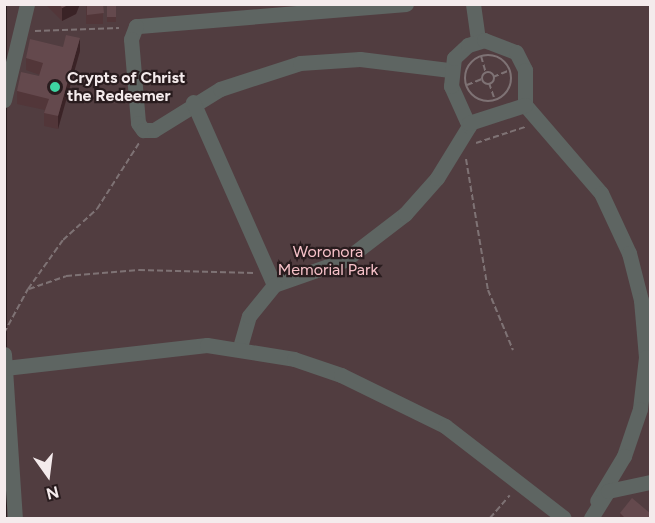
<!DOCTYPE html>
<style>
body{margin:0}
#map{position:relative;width:655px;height:523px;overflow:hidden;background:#291c1e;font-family:Figtree,sans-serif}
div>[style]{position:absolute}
.green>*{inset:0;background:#513d40;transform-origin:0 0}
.path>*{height:2px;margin-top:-1px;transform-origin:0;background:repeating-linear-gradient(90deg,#7e7274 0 6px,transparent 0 9px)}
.path>.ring{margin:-1px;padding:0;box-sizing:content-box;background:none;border:2px solid #7e7274;border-radius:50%}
.minor>*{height:15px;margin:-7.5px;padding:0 7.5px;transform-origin:7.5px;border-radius:7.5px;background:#5e6562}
.wall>*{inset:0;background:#523639;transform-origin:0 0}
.shaded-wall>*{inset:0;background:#3a2326}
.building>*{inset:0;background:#64494d;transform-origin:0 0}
.dots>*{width:16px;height:16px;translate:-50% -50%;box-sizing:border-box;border:3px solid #291c1e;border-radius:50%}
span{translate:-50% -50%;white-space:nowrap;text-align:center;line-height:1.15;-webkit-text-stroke:4.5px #291c1e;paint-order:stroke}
.poi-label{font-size:16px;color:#f4ebec;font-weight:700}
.left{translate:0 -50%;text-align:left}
.park-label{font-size:16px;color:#f7c2c9}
.frame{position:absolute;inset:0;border:6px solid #f4ebec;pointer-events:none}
.north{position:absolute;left:18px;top:445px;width:60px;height:60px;-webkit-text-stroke:4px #291c1e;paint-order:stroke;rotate:166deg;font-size:16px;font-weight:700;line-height:24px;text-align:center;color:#f4ebec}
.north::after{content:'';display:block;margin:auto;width:21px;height:27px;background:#f4ebec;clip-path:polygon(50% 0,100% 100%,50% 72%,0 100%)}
</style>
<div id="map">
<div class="green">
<div style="left:7px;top:4px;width:643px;height:514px"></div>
</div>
<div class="path">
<div style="left:35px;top:31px;width:84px;rotate:-2deg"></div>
<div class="ring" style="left:465px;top:55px;width:44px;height:44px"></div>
<div style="left:481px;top:56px;width:18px;rotate:74deg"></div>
<div class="ring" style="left:482px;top:72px;width:10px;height:10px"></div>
<div style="left:493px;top:77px;width:18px;rotate:-22deg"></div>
<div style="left:489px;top:83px;width:18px;rotate:71deg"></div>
<div style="left:467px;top:85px;width:16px;rotate:-22deg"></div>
<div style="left:476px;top:143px;width:52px;rotate:-18.1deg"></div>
<div style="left:466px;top:159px;width:133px;rotate:80.5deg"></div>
<div style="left:488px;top:290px;width:65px;rotate:67.4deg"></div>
<div style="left:29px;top:289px;width:39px;rotate:-19deg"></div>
<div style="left:66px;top:276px;width:73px;rotate:-4.7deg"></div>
<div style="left:139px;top:270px;width:115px;rotate:1.5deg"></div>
<div style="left:4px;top:333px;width:50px;rotate:-61.4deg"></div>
<div style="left:28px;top:289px;width:60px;rotate:-54.5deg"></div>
<div style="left:63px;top:240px;width:46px;rotate:-42.4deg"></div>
<div style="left:97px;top:209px;width:78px;rotate:-57.5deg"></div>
<div style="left:490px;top:518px;width:30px;rotate:-49deg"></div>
</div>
<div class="minor">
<div style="left:406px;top:4px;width:271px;rotate:175.3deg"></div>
<div style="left:136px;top:26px;width:14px;rotate:111deg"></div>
<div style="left:131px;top:39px;width:84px;rotate:85.2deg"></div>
<div style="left:138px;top:123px;width:9px;rotate:54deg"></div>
<div style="left:143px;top:130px;width:11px"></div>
<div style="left:154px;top:130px;width:78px;rotate:-31.8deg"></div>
<div style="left:220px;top:89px;width:84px;rotate:-18deg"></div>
<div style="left:300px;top:63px;width:60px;rotate:-3.8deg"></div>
<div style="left:360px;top:59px;width:91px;rotate:7deg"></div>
<div style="left:473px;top:4px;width:37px;rotate:82deg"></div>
<div style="left:4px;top:100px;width:99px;rotate:-76.5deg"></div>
<div style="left:193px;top:102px;width:200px;rotate:66.1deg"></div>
<div style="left:274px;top:285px;width:75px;rotate:-19.4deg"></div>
<div style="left:345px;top:260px;width:76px;rotate:-37.5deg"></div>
<div style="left:405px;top:214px;width:48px;rotate:-48.4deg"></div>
<div style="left:437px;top:178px;width:61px;rotate:-58.4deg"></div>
<div style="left:469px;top:126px;width:44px;rotate:-114.2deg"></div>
<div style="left:451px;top:86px;width:28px;rotate:-84deg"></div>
<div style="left:454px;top:58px;width:19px;rotate:-43deg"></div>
<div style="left:468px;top:45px;width:17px;rotate:-17deg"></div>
<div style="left:484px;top:40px;width:34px;rotate:21deg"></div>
<div style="left:516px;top:52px;width:20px;rotate:63deg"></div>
<div style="left:525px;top:70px;width:35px;rotate:90deg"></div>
<div style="left:525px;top:105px;width:116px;rotate:49.2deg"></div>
<div style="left:601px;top:193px;width:66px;rotate:65deg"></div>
<div style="left:629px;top:253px;width:49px;rotate:75.7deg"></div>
<div style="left:641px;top:300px;width:57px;rotate:85deg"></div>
<div style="left:646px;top:357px;width:52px;rotate:96.6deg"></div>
<div style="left:640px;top:409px;width:50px;rotate:108.8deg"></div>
<div style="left:624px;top:456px;width:52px;rotate:121deg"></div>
<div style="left:469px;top:123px;width:59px;rotate:-17.8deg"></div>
<div style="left:240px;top:347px;width:32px;rotate:-74deg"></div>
<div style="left:249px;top:316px;width:40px;rotate:-51deg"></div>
<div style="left:4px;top:354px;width:164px;rotate:86.2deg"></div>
<div style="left:5px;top:368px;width:203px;rotate:-6.5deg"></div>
<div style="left:207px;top:345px;width:88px;rotate:9.1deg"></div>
<div style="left:294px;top:359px;width:50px;rotate:18.8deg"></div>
<div style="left:341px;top:375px;width:116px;rotate:26.1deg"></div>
<div style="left:445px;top:426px;width:150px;rotate:37.7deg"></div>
<div style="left:591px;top:518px;width:32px;rotate:-58deg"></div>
<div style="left:608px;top:491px;width:43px;rotate:-12.1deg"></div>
</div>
<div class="wall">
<div style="clip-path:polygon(45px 4px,80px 4px,76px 14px,62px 21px)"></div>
<div style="left:86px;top:4px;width:17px;height:20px"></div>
<div style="left:107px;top:4px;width:9px;height:18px"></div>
<div style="clip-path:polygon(80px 51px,58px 129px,44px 126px,44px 113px,45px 110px,17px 104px,17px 91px,39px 76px,40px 75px,26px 70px,26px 58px)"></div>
<div style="clip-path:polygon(620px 513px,651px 519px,620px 519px)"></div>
</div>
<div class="shaded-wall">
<div style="clip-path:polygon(70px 4px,80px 4px,76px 14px,62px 21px,62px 8px)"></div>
<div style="clip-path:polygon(80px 38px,80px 51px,58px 129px,58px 116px)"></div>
</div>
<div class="building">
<div style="clip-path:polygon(59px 4px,70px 4px,62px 8px)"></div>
<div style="clip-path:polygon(87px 4px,103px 4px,104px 13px,87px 15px)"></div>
<div style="left:107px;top:4px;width:9px;height:13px"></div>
<div style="clip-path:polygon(66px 35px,80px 38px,58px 116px,44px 113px,49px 99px,17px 91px,21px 72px,39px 76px,43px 63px,26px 58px,30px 39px,63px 47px)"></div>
<div style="clip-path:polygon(632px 498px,651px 514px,651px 519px,626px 519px,620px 513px)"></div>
</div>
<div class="dots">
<div style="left:55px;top:87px;background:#3ed4a2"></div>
</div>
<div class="poi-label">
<span class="left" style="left:67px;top:87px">Crypts of Christ<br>the Redeemer</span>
</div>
<div class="park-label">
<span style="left:328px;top:261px">Woronora<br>Memorial Park</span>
</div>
<div class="frame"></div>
<div class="north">N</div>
</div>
